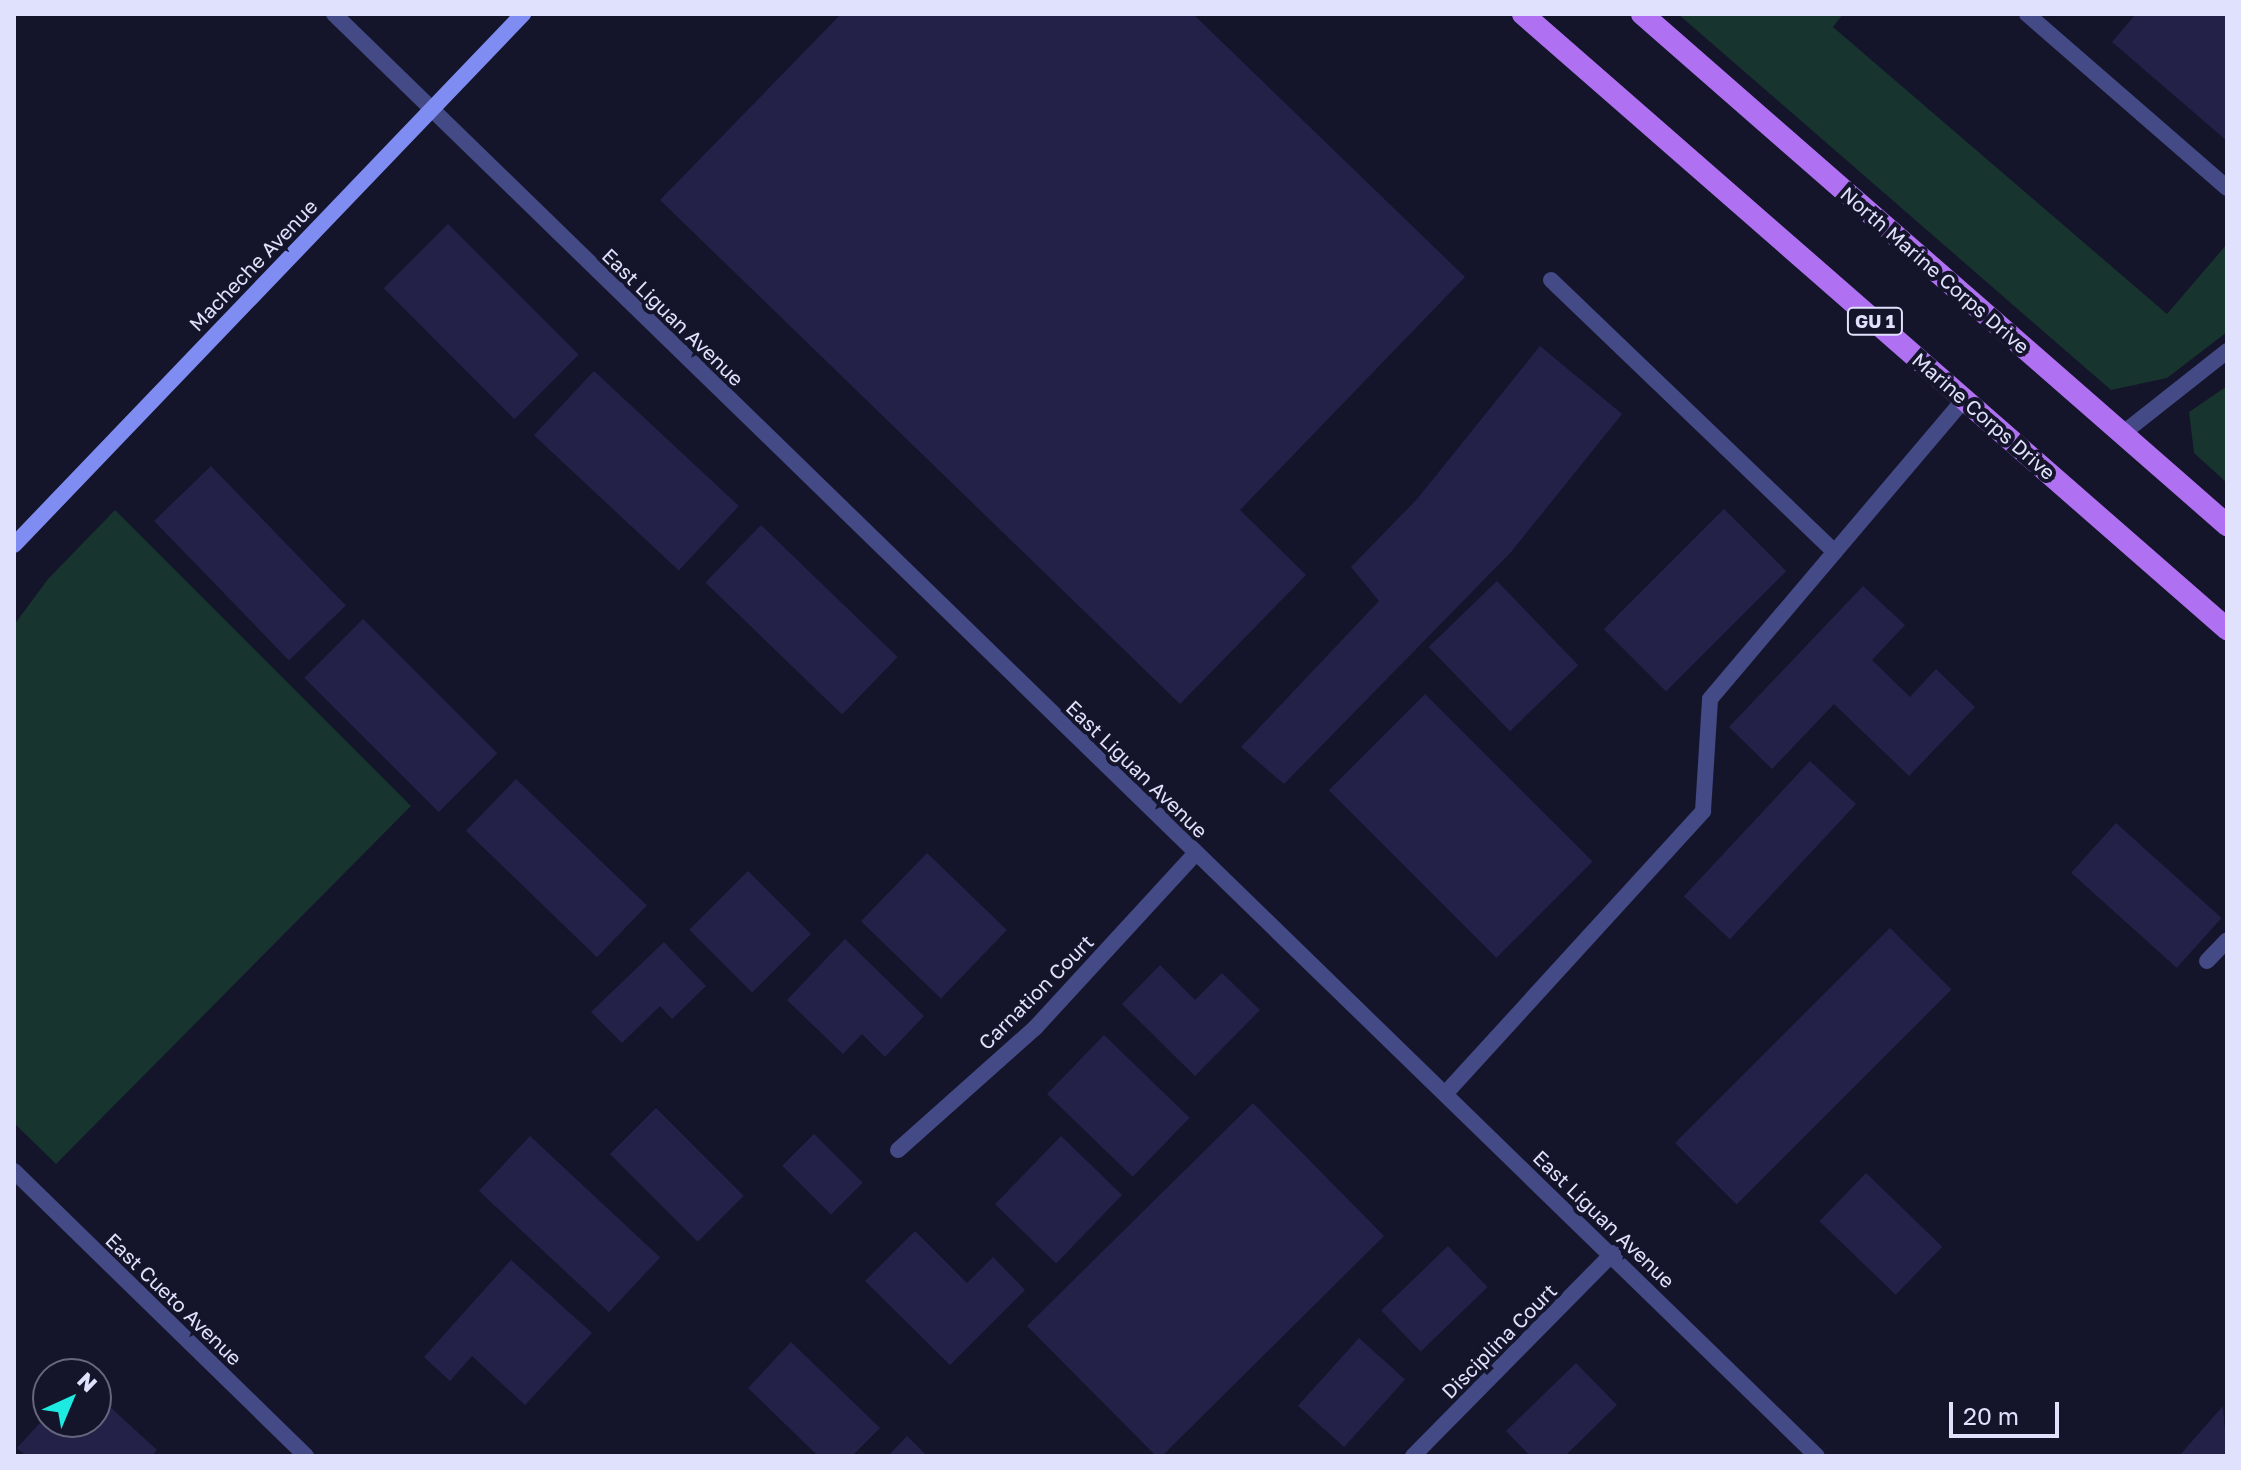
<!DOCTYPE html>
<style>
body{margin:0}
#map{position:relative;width:2241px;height:1470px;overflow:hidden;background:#14142a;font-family:"Golos Text",sans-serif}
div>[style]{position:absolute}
.green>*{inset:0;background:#17342e}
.building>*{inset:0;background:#242149;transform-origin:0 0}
.service>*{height:16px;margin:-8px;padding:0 8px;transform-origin:8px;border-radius:8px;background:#434a85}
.minor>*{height:16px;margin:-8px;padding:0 8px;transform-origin:8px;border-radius:8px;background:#434a85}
.secondary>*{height:16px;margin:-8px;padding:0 8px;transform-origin:8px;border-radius:8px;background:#7f8df3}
.primary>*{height:22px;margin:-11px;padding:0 11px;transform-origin:11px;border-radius:11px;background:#af71f2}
span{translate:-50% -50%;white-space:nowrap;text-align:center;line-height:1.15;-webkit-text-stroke:8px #14142a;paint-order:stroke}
.shield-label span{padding:2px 6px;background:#14142a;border:2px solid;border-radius:6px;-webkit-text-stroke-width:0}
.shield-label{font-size:18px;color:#e0e1fc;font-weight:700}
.street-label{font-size:20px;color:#e0e1fc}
.frame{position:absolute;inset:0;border:16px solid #e0e1fc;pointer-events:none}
.north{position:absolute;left:32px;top:1358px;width:80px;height:80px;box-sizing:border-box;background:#14142a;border:2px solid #66667e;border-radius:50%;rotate:44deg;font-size:22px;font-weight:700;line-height:32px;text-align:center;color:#e0e1fc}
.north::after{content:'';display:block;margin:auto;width:28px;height:36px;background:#1debe1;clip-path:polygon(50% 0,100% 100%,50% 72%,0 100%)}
.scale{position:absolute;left:1949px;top:1402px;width:110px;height:36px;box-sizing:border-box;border:4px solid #e0e1fc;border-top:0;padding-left:10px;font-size:24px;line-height:28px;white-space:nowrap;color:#e0e1fc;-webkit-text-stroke:6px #14142a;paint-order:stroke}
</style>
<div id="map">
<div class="green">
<div style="clip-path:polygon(1678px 14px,1843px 14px,1833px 27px,2167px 314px,2227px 244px,2227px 332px,2167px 378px,2111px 390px)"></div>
<div style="clip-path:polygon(2227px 386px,2227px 483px,2194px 453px,2189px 412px)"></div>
<div style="clip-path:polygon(115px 510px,411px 806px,56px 1164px,14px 1123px,14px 625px,48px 579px)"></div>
</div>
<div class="building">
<div style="clip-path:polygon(841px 14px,1193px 14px,1465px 277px,1240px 510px,1306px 575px,1180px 704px,660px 200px)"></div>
<div style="clip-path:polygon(2136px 14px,2227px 14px,2227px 141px,2112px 42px)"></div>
<div style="left:448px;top:224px;width:185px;height:91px;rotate:45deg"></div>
<div style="clip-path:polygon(1540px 346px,1622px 414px,1511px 552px,1284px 784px,1241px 747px,1379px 601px,1351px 567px,1418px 498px)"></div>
<div style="left:594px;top:371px;width:198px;height:88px;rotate:43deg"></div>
<div style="left:211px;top:466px;width:194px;height:79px;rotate:46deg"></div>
<div style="left:1724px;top:509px;width:88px;height:170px;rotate:45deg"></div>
<div style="left:761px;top:525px;width:190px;height:80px;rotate:44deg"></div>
<div style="left:1497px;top:581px;width:117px;height:95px;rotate:46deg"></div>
<div style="clip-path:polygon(1863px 586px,1905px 625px,1872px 660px,1910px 697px,1936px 669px,1975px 707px,1909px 776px,1834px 704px,1772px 769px,1729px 727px)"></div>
<div style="left:363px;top:619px;width:190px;height:83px;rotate:45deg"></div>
<div style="left:1425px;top:694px;width:237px;height:136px;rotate:45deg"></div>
<div style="left:1810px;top:761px;width:63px;height:185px;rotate:43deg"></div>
<div style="left:516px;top:779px;width:182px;height:72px;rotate:44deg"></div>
<div style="left:2116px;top:823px;width:142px;height:67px;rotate:42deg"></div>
<div style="left:927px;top:853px;width:111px;height:95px;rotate:44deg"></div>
<div style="left:748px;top:871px;width:89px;height:83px;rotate:45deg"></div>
<div style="left:1890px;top:928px;width:87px;height:304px;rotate:45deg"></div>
<div style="clip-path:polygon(845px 939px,924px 1016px,885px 1057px,862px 1034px,843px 1054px,787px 1000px)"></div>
<div style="clip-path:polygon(664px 942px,706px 986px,672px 1019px,660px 1006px,622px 1043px,591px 1012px)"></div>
<div style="clip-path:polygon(1160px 965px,1195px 1000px,1222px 973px,1260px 1010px,1195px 1076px,1122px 1004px)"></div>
<div style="left:1104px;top:1035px;width:119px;height:82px;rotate:44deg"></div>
<div style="clip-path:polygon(1253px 1103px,1384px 1236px,1162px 1456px,1156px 1456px,1027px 1326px)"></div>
<div style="left:656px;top:1108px;width:124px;height:65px;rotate:45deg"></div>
<div style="left:814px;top:1134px;width:69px;height:45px;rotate:45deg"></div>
<div style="left:530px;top:1136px;width:178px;height:75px;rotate:43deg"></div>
<div style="left:1061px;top:1136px;width:85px;height:95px;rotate:44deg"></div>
<div style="left:1866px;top:1173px;width:106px;height:67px;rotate:44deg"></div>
<div style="clip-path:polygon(915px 1231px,967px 1283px,993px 1257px,1025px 1290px,950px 1365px,865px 1281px)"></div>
<div style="left:1448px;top:1246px;width:57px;height:93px;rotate:46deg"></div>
<div style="clip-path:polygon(511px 1260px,592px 1333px,525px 1405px,472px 1356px,450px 1381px,424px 1357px)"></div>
<div style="left:1359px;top:1338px;width:62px;height:91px;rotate:42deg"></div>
<div style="clip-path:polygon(791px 1342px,880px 1428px,852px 1456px,818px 1456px,748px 1388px)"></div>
<div style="clip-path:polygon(1576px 1363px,1617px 1405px,1565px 1456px,1530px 1456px,1506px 1431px)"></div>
<div style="clip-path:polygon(96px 1394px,157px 1450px,152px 1456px,26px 1456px,17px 1448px,48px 1414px,48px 1422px,96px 1422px)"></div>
<div style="clip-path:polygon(2223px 1406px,2227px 1456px,2179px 1456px)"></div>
<div style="clip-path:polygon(907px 1436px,927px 1456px,888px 1456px)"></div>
</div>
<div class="service">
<div style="left:1551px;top:280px;width:393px;rotate:43.8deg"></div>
<div style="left:2207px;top:961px;width:29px;rotate:-46deg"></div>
<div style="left:1445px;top:1094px;width:383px;rotate:-47.6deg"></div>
<div style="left:1703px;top:811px;width:112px;rotate:-86.4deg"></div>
<div style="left:1710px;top:699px;width:393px;rotate:-49.7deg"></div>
</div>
<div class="minor">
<div style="left:334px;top:14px;width:2068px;rotate:44.2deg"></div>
<div style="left:2027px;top:14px;width:265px;rotate:41deg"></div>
<div style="left:2122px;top:434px;width:134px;rotate:-38.3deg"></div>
<div style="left:898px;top:1150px;width:183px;rotate:-41.7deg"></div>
<div style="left:1035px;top:1028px;width:236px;rotate:-47.4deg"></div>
<div style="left:14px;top:1171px;width:408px;rotate:44.3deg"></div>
<div style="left:1413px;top:1456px;width:285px;rotate:-45.4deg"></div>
</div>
<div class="secondary">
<div style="left:14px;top:545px;width:736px;rotate:-46.21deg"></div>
</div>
<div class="primary">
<div style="left:1523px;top:14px;width:935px;rotate:41.14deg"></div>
<div style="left:1642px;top:14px;width:777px;rotate:41.14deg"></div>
</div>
<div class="shield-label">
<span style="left:1875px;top:321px">GU 1</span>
</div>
<div class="street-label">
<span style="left:253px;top:265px;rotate:-46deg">Macheche Avenue</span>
<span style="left:1935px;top:270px;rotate:41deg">North Marine Corps Drive</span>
<span style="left:673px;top:317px;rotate:44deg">East Liguan Avenue</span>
<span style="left:1984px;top:416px;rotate:41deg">Marine Corps Drive</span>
<span style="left:1137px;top:769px;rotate:44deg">East Liguan Avenue</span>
<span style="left:1036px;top:992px;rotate:-45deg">Carnation Court</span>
<span style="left:1604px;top:1219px;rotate:44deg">East Liguan Avenue</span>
<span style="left:174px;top:1299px;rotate:44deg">East Cueto Avenue</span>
<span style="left:1499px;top:1341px;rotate:-45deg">Disciplina Court</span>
</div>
<div class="frame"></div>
<div class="north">N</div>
<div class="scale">20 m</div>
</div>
